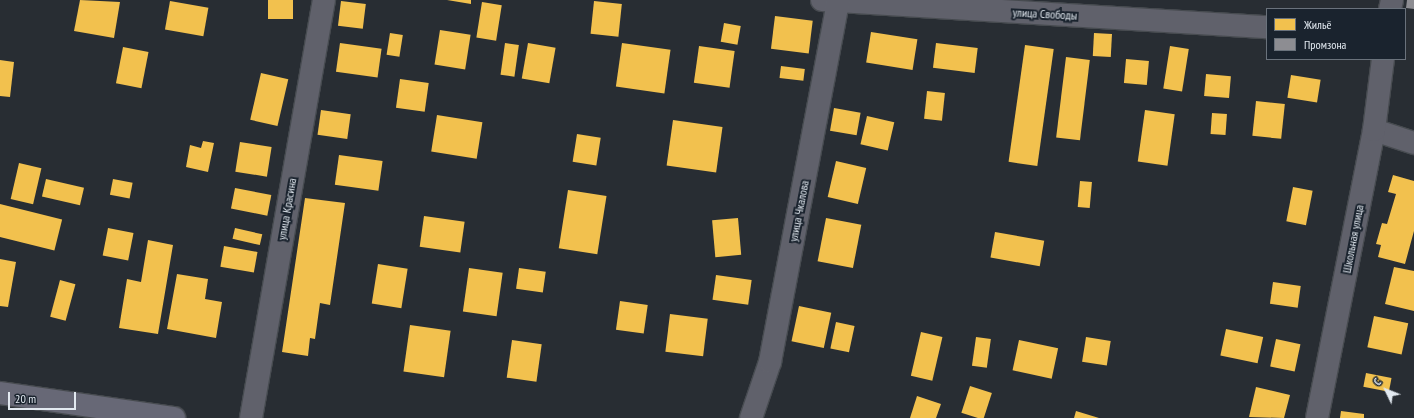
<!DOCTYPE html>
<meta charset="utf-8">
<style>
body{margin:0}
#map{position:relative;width:1414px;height:418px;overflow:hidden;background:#282d33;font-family:"PT Sans Narrow",sans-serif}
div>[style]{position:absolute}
.homes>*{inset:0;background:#f2c14e;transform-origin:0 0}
.industry>*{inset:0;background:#8d8d92}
.roads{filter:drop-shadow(1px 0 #474b50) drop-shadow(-1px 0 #474b50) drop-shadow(0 1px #474b50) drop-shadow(0 -1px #474b50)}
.minor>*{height:22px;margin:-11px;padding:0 11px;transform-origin:11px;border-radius:11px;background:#60616b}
.trunk>*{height:22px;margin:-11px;padding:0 11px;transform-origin:11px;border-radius:11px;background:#676876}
span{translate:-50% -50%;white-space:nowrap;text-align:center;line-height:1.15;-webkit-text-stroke:4px #1a232e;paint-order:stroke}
.street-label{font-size:12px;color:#e2e9f0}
.legend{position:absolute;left:1266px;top:8px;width:140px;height:52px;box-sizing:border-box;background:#1a232e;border:1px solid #6a727c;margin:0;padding:5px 7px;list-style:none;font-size:12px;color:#e2e9f0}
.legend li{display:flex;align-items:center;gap:8px;height:20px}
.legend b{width:20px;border:1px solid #6a727c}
.north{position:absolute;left:1366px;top:370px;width:40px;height:40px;-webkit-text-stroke:3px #1a232e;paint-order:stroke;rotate:313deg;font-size:11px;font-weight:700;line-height:16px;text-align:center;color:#e2e9f0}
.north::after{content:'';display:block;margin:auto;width:14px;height:18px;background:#e2e9f0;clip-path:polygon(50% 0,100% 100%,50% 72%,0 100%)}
.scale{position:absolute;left:8px;top:392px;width:68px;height:18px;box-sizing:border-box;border:2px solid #e2e9f0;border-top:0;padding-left:5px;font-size:12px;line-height:14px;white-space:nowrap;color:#e2e9f0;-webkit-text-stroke:3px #1a232e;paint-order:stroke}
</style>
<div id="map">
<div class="homes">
<div style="clip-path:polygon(80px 0,120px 2px,114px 38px,74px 31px)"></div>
<div style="left:268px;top:0;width:25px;height:19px"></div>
<div style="clip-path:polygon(447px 0,471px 0,471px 4px)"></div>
<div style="left:170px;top:1px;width:39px;height:29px;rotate:10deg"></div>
<div style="left:341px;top:1px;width:25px;height:25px;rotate:7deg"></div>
<div style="left:594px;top:1px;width:28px;height:33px;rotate:6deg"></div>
<div style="left:482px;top:2px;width:20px;height:36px;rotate:9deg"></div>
<div style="left:775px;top:16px;width:38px;height:33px;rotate:7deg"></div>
<div style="left:724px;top:23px;width:17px;height:19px;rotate:10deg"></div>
<div style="left:440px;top:30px;width:31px;height:35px;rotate:9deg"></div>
<div style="left:871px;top:32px;width:47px;height:31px;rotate:9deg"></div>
<div style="left:390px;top:33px;width:13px;height:22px;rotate:9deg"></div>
<div style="left:1094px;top:33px;width:18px;height:23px;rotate:3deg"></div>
<div style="left:340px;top:43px;width:42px;height:29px;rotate:8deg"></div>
<div style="left:505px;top:43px;width:14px;height:32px;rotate:8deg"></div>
<div style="left:528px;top:43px;width:28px;height:36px;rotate:10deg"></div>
<div style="left:622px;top:43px;width:49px;height:44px;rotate:8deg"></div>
<div style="left:936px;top:43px;width:42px;height:25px;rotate:7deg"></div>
<div style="left:1025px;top:45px;width:29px;height:118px;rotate:8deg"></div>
<div style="left:699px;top:46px;width:36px;height:37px;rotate:8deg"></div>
<div style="left:1170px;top:46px;width:19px;height:43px;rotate:9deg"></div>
<div style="left:123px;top:47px;width:26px;height:37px;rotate:11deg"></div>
<div style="left:1066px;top:57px;width:24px;height:81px;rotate:7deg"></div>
<div style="left:1126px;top:59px;width:23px;height:24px;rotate:5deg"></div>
<div style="clip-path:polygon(0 60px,14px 62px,10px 97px,0 96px)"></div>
<div style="left:781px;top:66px;width:24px;height:12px;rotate:7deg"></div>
<div style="left:261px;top:73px;width:28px;height:48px;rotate:13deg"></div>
<div style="left:1206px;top:74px;width:25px;height:22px;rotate:5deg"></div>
<div style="left:1291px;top:75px;width:30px;height:23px;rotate:9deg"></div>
<div style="left:400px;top:79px;width:29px;height:29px;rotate:8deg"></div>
<div style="left:927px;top:91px;width:18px;height:28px;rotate:6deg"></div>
<div style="left:1256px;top:101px;width:29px;height:35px;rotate:6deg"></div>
<div style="left:834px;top:108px;width:27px;height:23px;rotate:10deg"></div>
<div style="left:321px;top:110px;width:30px;height:25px;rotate:8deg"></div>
<div style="left:1145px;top:110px;width:30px;height:52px;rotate:8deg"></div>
<div style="left:1212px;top:113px;width:15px;height:21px;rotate:4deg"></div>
<div style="left:437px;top:115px;width:46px;height:37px;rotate:9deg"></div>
<div style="left:867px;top:116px;width:28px;height:29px;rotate:13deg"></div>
<div style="left:673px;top:120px;width:50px;height:46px;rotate:8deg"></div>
<div style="left:577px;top:134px;width:24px;height:28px;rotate:9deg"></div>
<div style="clip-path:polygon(203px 141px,214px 143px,208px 172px,186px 167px,190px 145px,201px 148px)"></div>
<div style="left:240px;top:142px;width:32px;height:30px;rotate:9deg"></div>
<div style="left:339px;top:155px;width:44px;height:30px;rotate:8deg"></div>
<div style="left:836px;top:161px;width:31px;height:37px;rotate:13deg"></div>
<div style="left:19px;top:163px;width:23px;height:37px;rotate:13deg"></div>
<div style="clip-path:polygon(1393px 175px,1414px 181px,1414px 231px,1405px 264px,1378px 257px,1381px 245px,1376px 244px,1382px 223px,1387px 224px,1396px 194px,1388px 192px)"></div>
<div style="left:46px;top:179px;width:39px;height:18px;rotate:13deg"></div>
<div style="left:113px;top:179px;width:20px;height:16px;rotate:11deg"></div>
<div style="left:1080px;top:181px;width:12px;height:26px;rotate:5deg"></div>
<div style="left:1293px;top:187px;width:20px;height:35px;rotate:11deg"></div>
<div style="left:235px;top:188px;width:37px;height:21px;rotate:11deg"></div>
<div style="left:568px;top:190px;width:39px;height:59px;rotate:9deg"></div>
<div style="clip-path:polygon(305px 198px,345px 203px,330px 305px,320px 303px,315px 339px,310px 338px,308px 356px,282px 352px)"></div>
<div style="left:0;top:204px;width:64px;height:32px;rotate:14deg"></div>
<div style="left:424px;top:216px;width:41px;height:31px;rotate:8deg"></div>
<div style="left:738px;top:218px;width:37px;height:26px;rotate:85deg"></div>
<div style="left:826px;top:218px;width:36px;height:44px;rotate:11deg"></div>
<div style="left:108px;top:228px;width:26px;height:28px;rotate:11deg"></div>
<div style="left:235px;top:228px;width:28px;height:11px;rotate:13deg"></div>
<div style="left:995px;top:232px;width:50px;height:26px;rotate:10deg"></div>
<div style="clip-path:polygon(148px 240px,173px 245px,158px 334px,119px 328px,127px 279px,141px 282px)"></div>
<div style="left:224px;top:246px;width:34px;height:21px;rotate:10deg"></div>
<div style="clip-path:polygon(0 259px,16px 262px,8px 307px,0 306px)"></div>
<div style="left:378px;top:264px;width:30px;height:40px;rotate:9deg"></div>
<div style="clip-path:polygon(1394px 267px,1414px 271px,1414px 311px,1385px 304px)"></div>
<div style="left:469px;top:268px;width:34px;height:44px;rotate:8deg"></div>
<div style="left:519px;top:268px;width:27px;height:21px;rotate:8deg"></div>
<div style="clip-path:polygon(177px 274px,208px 279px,205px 299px,222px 302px,216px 338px,167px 329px)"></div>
<div style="left:716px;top:275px;width:36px;height:25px;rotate:8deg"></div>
<div style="left:60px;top:280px;width:16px;height:38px;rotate:15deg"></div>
<div style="left:1273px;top:282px;width:28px;height:22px;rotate:8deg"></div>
<div style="left:620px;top:301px;width:28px;height:29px;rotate:8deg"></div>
<div style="left:799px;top:306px;width:33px;height:36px;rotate:12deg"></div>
<div style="left:670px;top:314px;width:38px;height:38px;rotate:7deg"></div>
<div style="left:1374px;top:316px;width:35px;height:32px;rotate:12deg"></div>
<div style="left:836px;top:322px;width:19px;height:27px;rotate:12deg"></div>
<div style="left:410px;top:325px;width:41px;height:47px;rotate:8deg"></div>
<div style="left:1226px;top:329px;width:38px;height:27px;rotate:12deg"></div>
<div style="left:921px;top:332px;width:22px;height:45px;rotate:13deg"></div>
<div style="left:976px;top:337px;width:15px;height:29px;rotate:8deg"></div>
<div style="left:1086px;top:337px;width:25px;height:25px;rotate:9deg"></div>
<div style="left:1276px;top:339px;width:25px;height:28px;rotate:12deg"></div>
<div style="left:512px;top:340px;width:30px;height:38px;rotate:8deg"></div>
<div style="left:1019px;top:340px;width:40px;height:31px;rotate:12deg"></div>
<div style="left:1366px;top:373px;width:26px;height:14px;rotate:11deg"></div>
<div style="left:970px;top:386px;width:23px;height:28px;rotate:18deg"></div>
<div style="clip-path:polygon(1256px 387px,1290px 395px,1284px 418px,1249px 417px)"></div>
<div style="clip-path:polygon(917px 396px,941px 404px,936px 418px,910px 418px)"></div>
<div style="clip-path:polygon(1076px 411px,1099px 418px,1074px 418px)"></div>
<div style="clip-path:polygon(1341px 411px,1364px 414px,1364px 418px,1340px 418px)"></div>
</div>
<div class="industry">
<div style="clip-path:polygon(1407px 0,1414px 0,1414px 9px,1406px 8px)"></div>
</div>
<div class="roads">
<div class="minor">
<div style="left:822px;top:0;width:446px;rotate:3.5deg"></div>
<div style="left:1390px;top:9px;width:9px;rotate:-77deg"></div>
<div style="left:1374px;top:130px;width:42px;rotate:18deg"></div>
<div style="left:251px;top:418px;width:424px;rotate:-80.1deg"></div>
<div style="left:751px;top:418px;width:59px;rotate:-71.3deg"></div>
<div style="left:770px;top:362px;width:367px;rotate:-79.3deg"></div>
<div style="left:1317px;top:418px;width:294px;rotate:-78.8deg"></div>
<div style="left:1374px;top:130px;width:72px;rotate:-82.8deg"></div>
</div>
<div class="trunk">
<div style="left:0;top:393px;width:176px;rotate:8.2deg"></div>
</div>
</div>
<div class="street-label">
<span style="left:1045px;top:14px;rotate:3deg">улица Свободы</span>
<span style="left:287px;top:209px;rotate:-80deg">улица Красина</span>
<span style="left:799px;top:211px;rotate:-79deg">улица Чкалова</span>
<span style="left:1353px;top:239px;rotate:-79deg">Школьная улица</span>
</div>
<ul class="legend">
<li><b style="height:11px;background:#f2c14e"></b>Жильё</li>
<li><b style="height:11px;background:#8d8d92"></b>Промзона</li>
</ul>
<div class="north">С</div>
<div class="scale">20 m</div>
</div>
